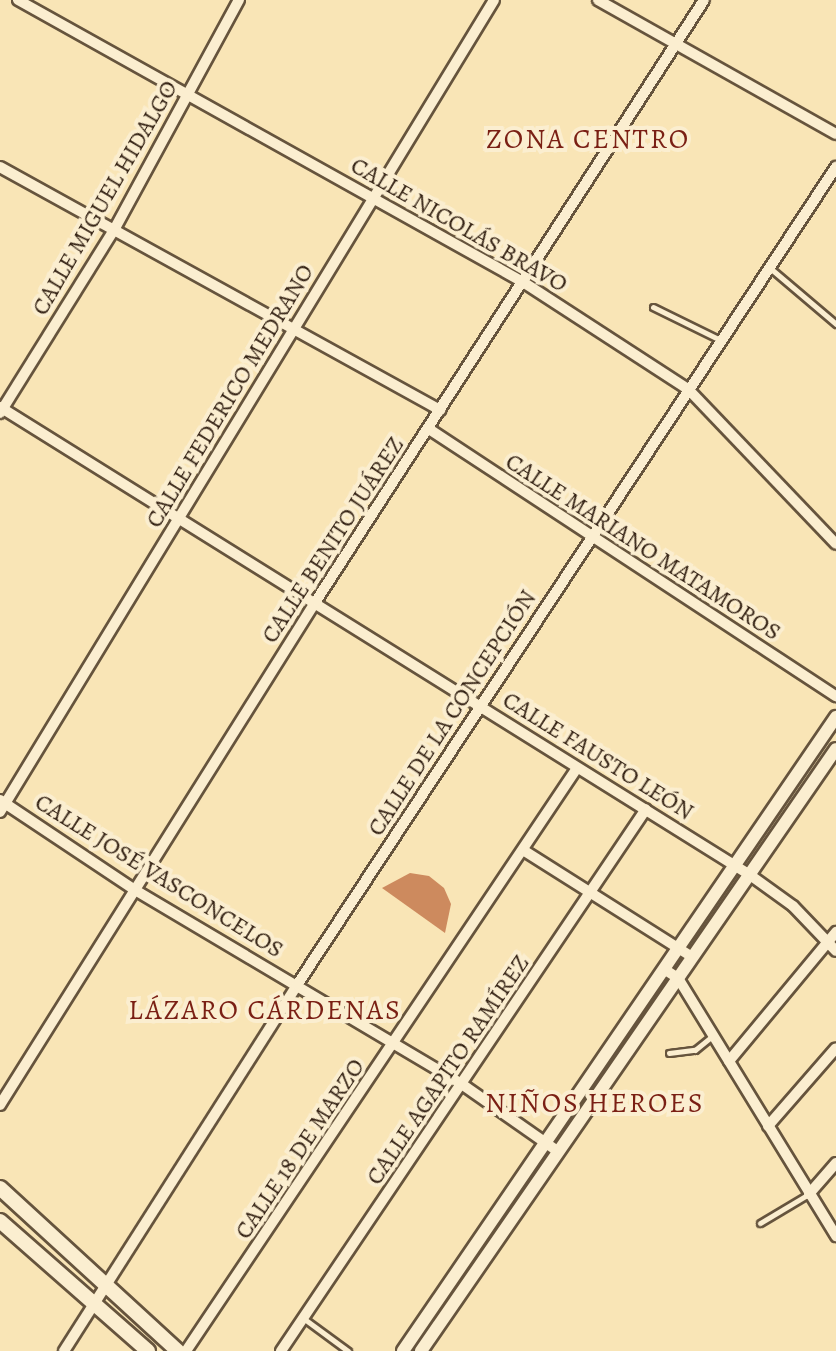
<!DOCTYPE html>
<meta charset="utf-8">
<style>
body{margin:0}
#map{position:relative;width:836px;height:1351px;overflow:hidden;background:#f9e5b6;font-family:Alegreya,serif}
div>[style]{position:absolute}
.building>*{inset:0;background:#cd8a5e}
.roads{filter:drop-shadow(2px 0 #66543d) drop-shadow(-2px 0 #66543d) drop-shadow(0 2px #66543d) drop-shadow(0 -2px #66543d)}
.service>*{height:5px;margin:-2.5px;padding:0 2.5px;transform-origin:2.5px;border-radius:2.5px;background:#fbeed0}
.minor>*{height:10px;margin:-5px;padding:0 5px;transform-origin:5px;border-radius:5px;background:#fbeed0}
.tertiary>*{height:12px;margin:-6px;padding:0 6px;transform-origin:6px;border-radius:6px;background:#fbeed0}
.secondary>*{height:14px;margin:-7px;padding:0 7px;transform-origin:7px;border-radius:7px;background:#fbeed0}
span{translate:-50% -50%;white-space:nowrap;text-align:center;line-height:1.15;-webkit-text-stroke:8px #fbeed0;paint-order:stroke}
.street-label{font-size:24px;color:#352315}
.quarter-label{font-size:28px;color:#7a1f14;letter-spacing:2px}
</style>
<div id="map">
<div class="building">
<div style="clip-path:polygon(410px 873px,429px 876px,444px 888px,451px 904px,445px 933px,382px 888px)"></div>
</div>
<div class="roads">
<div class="service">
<div style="left:770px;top:268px;width:87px;rotate:40.3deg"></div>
<div style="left:653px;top:307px;width:75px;rotate:26.2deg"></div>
<div style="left:669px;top:1053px;width:26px;rotate:-7deg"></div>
<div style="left:695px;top:1050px;width:22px;rotate:-39deg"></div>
<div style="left:760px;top:1223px;width:55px;rotate:-30.8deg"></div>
<div style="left:303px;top:1318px;width:56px;rotate:36.3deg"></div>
</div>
<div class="minor">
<div style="left:18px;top:0;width:578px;rotate:29.18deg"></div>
<div style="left:523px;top:282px;width:197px;rotate:33deg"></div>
<div style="left:688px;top:389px;width:214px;rotate:46.3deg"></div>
<div style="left:598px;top:0;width:273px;rotate:29.4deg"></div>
<div style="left:0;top:167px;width:503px;rotate:28.91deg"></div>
<div style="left:0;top:407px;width:884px;rotate:31.96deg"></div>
<div style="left:750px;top:875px;width:53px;rotate:35.8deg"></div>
<div style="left:793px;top:906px;width:62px;rotate:46.3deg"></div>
<div style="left:0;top:413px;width:216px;rotate:-58.1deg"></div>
<div style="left:114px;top:230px;width:262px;rotate:-61.5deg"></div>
<div style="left:429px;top:429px;width:487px;rotate:33.3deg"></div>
<div style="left:0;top:800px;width:162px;rotate:33.7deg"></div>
<div style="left:135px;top:890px;width:382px;rotate:30.7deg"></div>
<div style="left:463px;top:1085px;width:113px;rotate:35deg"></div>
<div style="left:0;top:812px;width:950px;rotate:-58.68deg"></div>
<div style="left:523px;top:850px;width:200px;rotate:32.3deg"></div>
<div style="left:664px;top:969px;width:17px;rotate:33deg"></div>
<div style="left:678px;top:978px;width:303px;rotate:58.5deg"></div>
<div style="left:729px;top:1061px;width:168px;rotate:-50.3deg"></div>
<div style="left:0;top:1105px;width:595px;rotate:-57.91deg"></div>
<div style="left:316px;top:601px;width:715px;rotate:-57.15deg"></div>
<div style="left:768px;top:1126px;width:103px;rotate:-48.9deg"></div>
<div style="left:809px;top:1194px;width:41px;rotate:-48.9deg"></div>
<div style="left:64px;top:1351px;width:434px;rotate:-57.5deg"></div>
<div style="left:297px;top:985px;width:980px;rotate:-56.62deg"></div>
<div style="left:186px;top:1351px;width:702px;rotate:-56.15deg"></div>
<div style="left:281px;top:1351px;width:653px;rotate:-56.04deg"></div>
</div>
<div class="tertiary">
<div style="left:403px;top:1351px;width:768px;rotate:-55.67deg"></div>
<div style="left:421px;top:1351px;width:731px;rotate:-55.42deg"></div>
</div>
<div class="secondary">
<div style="left:0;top:1188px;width:241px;rotate:42.5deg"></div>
<div style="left:0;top:1221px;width:197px;rotate:41.3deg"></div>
</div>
</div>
<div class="street-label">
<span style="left:105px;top:198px;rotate:-60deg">CALLE MIGUEL HIDALGO</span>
<span style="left:459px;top:225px;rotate:30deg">CALLE NICOLÁS BRAVO</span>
<span style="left:230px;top:396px;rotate:-59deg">CALLE FEDERICO MEDRANO</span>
<span style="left:333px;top:540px;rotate:-57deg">CALLE BENITO JUÁREZ</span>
<span style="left:643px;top:547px;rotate:33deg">CALLE MARIANO MATAMOROS</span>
<span style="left:452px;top:713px;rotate:-57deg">CALLE DE LA CONCEPCIÓN</span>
<span style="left:598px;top:756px;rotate:32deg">CALLE FAUSTO LEÓN</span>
<span style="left:159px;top:876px;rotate:32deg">CALLE JOSÉ VASCONCELOS</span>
<span style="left:448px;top:1070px;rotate:-56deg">CALLE AGAPITO RAMÍREZ</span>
<span style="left:300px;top:1149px;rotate:-56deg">CALLE 18 DE MARZO</span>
</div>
<div class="quarter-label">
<span style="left:588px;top:139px">ZONA CENTRO</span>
<span style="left:265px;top:1010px">LÁZARO CÁRDENAS</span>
<span style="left:595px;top:1103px">NIÑOS HEROES</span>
</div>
</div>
